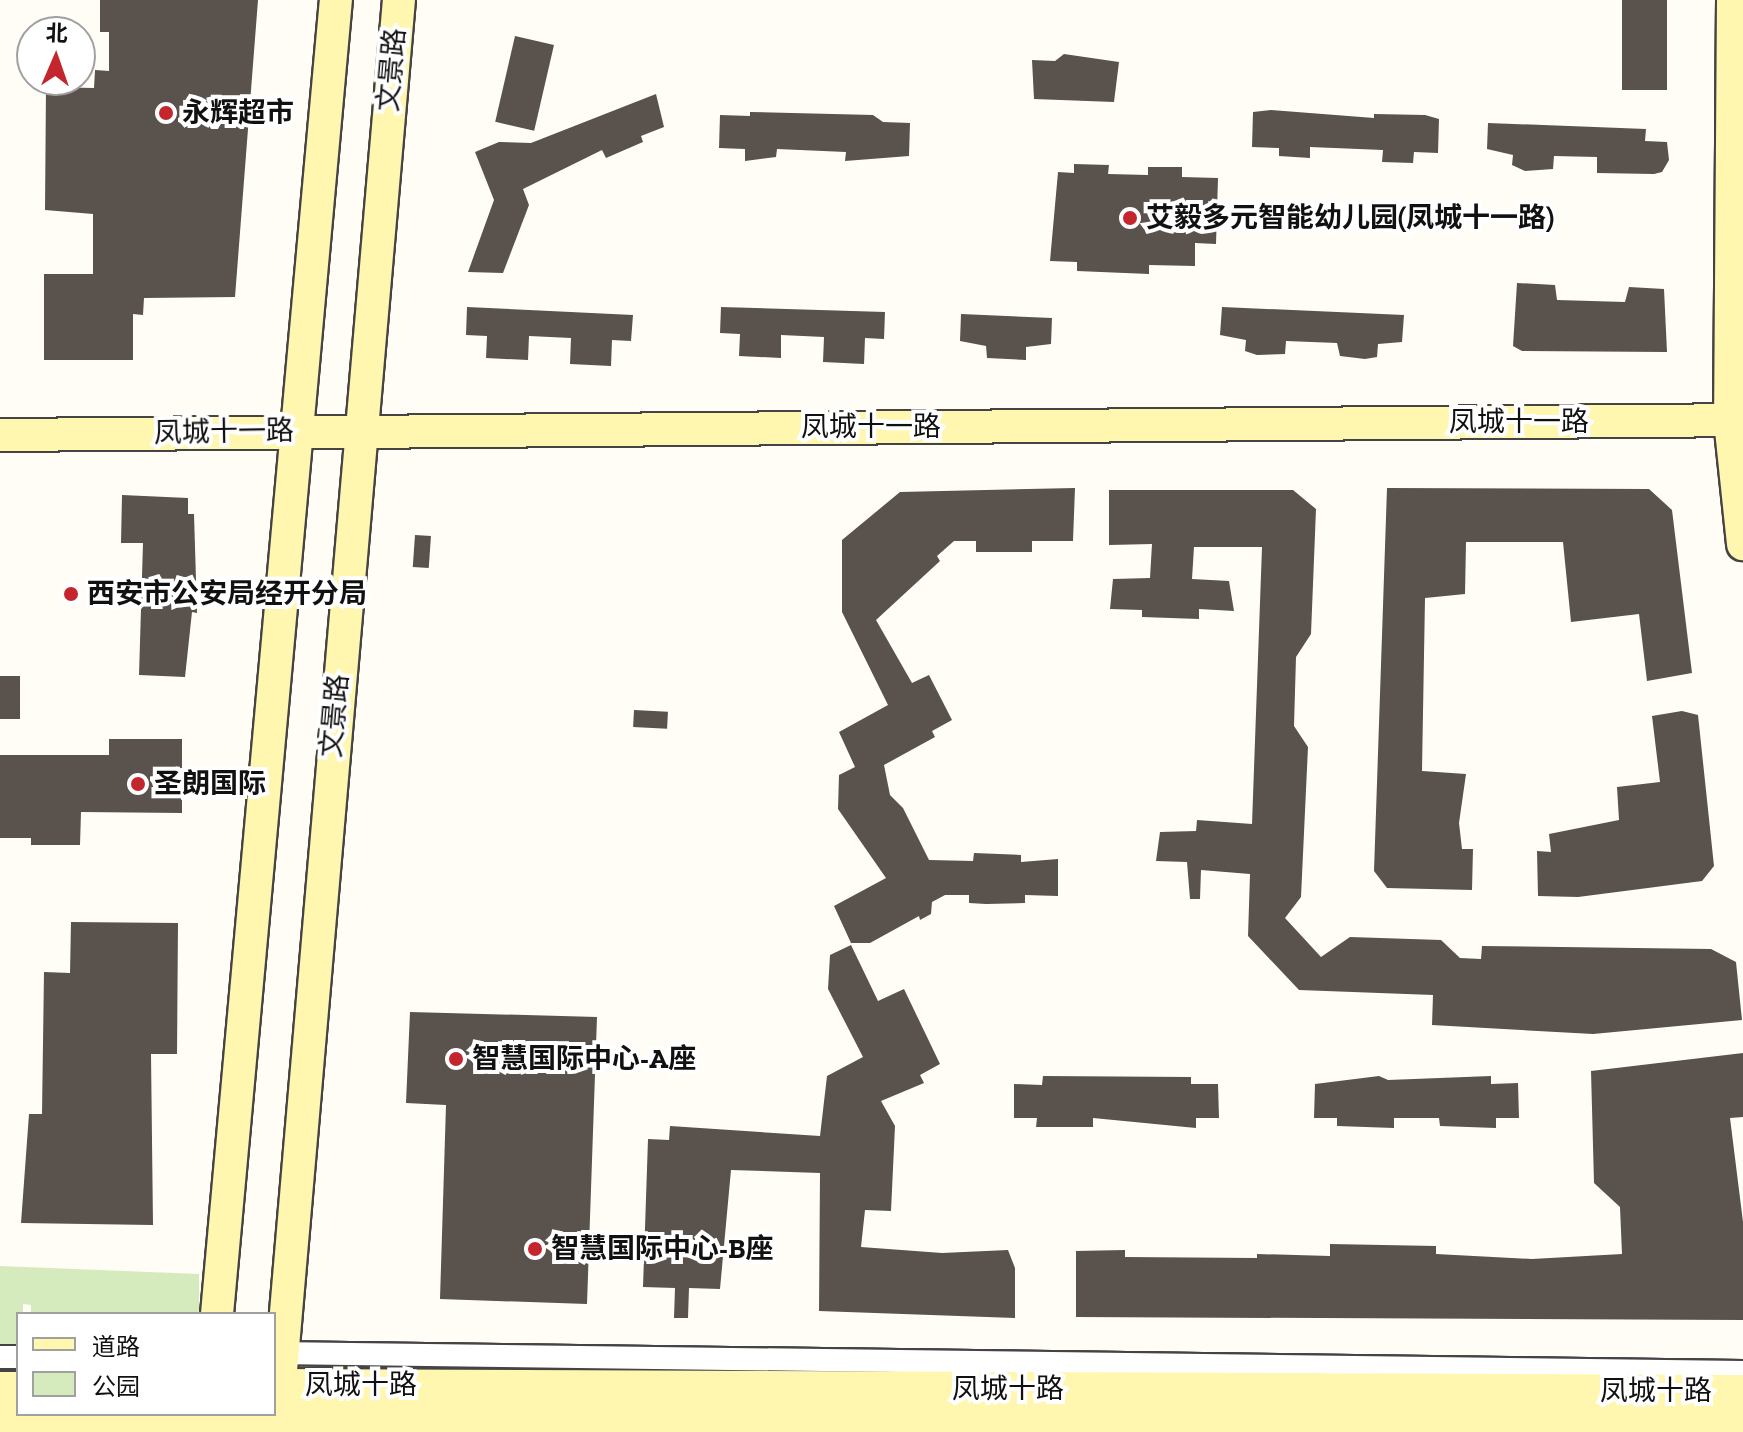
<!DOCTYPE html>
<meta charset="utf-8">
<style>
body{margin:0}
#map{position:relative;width:1743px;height:1432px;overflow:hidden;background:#fffdf5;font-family:"Zilla Slab","Noto Sans SC",serif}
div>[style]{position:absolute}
.green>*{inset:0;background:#d5ebbd}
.building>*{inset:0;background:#5a524d;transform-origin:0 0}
.roads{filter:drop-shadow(2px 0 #444) drop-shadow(-2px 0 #444) drop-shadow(0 2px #444) drop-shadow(0 -2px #444)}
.street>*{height:22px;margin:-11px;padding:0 11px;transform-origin:11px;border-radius:11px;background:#fff}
.secondary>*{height:32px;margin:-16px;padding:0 16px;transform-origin:16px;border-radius:16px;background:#fff6b0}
.dots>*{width:22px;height:22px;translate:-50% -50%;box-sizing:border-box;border:4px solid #fff;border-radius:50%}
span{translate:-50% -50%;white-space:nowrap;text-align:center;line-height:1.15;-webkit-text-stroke:8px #fff;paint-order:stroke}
.street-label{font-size:28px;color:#111}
.poi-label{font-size:28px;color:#111;font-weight:700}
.left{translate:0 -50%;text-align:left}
.legend{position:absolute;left:16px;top:1312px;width:260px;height:104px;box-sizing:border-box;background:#fff;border:2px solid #a0a0a0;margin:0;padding:10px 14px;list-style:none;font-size:24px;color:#111}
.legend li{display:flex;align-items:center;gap:16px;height:40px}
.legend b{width:40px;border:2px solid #a0a0a0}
.north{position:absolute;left:16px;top:16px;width:80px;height:80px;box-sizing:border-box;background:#fff;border:2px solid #a0a0a0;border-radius:50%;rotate:2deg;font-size:22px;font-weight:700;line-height:32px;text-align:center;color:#111}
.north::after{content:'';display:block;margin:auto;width:28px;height:36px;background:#c4262e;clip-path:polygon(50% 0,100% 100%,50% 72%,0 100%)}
</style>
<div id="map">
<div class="green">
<div style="clip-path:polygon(0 1266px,199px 1274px,199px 1309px,198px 1314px,31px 1314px,31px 1305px,23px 1304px,23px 1314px,18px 1314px,18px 1356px,0 1357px)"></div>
</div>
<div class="building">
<div style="clip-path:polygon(100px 0,258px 0,235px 297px,144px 298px,143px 315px,133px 314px,133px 360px,44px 360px,44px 274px,93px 274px,93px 214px,45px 210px,46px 87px,94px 88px,95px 70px,109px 71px,109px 32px,100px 32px)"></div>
<div style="left:1622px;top:0;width:45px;height:90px"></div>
<div style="left:515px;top:36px;width:40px;height:88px;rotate:13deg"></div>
<div style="clip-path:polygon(1064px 54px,1119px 62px,1114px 102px,1034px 99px,1032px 60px,1055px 61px)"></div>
<div style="clip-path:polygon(656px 94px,664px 127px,641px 136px,643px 142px,606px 158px,602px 150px,523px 189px,529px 205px,503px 273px,468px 272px,494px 200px,475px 152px,499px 142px,531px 143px)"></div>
<div style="clip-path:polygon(1271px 110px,1374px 118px,1374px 114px,1425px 115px,1439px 119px,1438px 153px,1414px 152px,1413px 163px,1382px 162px,1383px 150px,1310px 147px,1310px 158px,1279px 156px,1279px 148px,1252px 147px,1253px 112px)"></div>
<div style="clip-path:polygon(750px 112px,873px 115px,883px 122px,910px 123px,909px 156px,845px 161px,846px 152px,777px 149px,776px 157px,745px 161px,745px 149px,719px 148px,720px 115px,750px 116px)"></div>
<div style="clip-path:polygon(1488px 123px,1646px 129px,1645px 141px,1667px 142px,1669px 160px,1662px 172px,1654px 174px,1597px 173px,1597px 157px,1554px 156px,1553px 169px,1525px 171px,1512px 165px,1513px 155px,1487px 149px)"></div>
<div style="clip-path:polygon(1074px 164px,1109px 165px,1108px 174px,1148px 175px,1148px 167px,1182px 167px,1182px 177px,1218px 178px,1216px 244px,1195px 243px,1195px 266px,1149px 265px,1149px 274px,1077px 271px,1077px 262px,1050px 261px,1058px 172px,1074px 173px)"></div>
<div style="clip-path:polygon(1517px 283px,1555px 285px,1557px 300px,1625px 302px,1629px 287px,1664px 289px,1667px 352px,1522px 351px,1513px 346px)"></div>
<div style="clip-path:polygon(467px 307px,633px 315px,631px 341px,612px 340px,611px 366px,570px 364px,571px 338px,529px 336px,528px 360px,486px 358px,487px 336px,466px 335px)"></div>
<div style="clip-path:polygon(721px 307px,885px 312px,884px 339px,865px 338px,864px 364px,823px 362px,824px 337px,781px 335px,781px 358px,739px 356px,740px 334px,720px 333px)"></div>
<div style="clip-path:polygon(1222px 307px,1404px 315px,1402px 342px,1378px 344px,1377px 357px,1365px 359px,1340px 356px,1337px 343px,1286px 341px,1285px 354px,1257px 355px,1245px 351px,1246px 340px,1220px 335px)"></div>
<div style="clip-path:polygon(961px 314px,1052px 318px,1051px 344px,1026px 347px,1026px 360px,987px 358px,986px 346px,960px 341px)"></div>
<div style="clip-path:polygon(1075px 488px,1073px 541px,1032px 541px,1032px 552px,976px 552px,976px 541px,954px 541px,937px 556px,940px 561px,876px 620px,912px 683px,929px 675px,952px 720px,932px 731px,935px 737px,884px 765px,890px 795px,903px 808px,929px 860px,973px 861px,974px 853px,1021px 855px,1021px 862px,1058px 859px,1058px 896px,1025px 895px,1025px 903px,986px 904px,969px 903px,969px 895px,945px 895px,932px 902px,931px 914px,920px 920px,919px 916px,870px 943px,851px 943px,834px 906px,886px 878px,838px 809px,839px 775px,855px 767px,839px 732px,888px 705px,842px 612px,842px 540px,900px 492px)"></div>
<div style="clip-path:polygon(1387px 488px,1649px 489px,1672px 510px,1692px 673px,1647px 681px,1639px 614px,1571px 622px,1563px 542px,1466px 542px,1465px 594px,1425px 598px,1422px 771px,1466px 774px,1459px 823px,1462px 849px,1473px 849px,1472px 890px,1387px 888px,1374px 871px)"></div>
<div style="clip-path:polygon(1109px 490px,1293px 490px,1316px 509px,1311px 634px,1296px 657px,1294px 726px,1308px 747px,1301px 897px,1285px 918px,1321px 957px,1350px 937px,1441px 940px,1460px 958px,1481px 959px,1482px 946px,1711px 949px,1736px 962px,1742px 1020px,1593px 1034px,1432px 1025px,1433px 995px,1299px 990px,1248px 936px,1250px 874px,1201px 870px,1200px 899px,1190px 899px,1187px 862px,1156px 861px,1160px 832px,1196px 831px,1197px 820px,1252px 824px,1262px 547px,1194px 547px,1192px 579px,1229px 581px,1234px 611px,1199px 609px,1199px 619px,1142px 617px,1142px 610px,1110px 609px,1113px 579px,1150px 578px,1152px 544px,1109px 545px)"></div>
<div style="clip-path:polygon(122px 495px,188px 498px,188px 514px,194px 514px,197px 613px,192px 612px,185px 677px,139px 675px,143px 543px,121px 543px)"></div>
<div style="left:415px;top:535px;width:16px;height:32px;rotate:4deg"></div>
<div style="left:0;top:676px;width:20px;height:43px"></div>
<div style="left:634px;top:710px;width:34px;height:17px;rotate:3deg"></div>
<div style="clip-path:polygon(1682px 711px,1698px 715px,1714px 866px,1702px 881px,1578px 897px,1538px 896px,1537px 851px,1551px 852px,1549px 834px,1619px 820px,1617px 787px,1660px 782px,1652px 716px)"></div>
<div style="clip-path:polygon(109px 739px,182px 739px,182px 813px,81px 812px,80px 845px,31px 845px,31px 838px,0 838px,0 755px,109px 755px)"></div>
<div style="clip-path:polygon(71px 922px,178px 923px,177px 1054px,151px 1054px,153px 1225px,21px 1223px,29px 1114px,42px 1114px,44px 972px,70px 973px)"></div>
<div style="clip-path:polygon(851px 945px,878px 1001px,904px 989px,940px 1064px,920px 1075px,924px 1083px,881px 1101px,895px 1126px,891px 1211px,865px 1210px,861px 1247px,942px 1253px,1008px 1250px,1015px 1268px,1015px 1318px,819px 1311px,820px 1173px,731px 1170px,720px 1289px,689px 1288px,688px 1318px,674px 1318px,675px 1288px,643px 1287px,648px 1139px,669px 1140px,670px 1126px,820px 1136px,827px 1076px,863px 1057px,828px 989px,830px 955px)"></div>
<div style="clip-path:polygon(410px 1012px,597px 1017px,587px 1304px,440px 1299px,446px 1105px,406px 1103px)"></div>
<div style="clip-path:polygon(1743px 1053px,1743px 1117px,1730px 1118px,1743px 1222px,1743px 1320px,1076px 1317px,1076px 1251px,1125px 1250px,1125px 1257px,1257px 1258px,1257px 1254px,1330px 1256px,1330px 1244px,1436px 1246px,1436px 1254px,1532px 1259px,1622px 1254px,1620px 1207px,1594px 1183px,1591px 1071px)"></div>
<div style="clip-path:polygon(1043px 1076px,1191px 1077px,1191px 1084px,1218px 1084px,1219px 1118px,1196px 1118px,1196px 1128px,1093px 1118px,1093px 1127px,1036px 1127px,1037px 1118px,1014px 1118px,1014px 1084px,1042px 1085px)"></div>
<div style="clip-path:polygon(1379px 1076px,1388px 1080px,1491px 1076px,1491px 1084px,1518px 1083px,1519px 1118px,1496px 1118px,1496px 1128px,1440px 1126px,1439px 1118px,1394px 1118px,1394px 1128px,1337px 1126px,1337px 1118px,1314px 1118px,1315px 1084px)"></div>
</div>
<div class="roads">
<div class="street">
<div style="left:274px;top:1353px;width:1469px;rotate:0.74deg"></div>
<div style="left:0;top:1357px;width:18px"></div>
</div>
<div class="secondary">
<div style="left:1733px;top:0;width:420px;rotate:90.4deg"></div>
<div style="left:1730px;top:420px;width:125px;rotate:84deg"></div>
<div style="left:0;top:435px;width:1743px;rotate:-0.49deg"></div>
<div style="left:217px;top:1314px;width:1319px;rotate:-84.83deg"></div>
<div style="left:274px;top:1385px;width:1469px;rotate:0.23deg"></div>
<div style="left:0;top:1388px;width:18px"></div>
<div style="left:278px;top:1405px;width:1410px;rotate:-85.08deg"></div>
<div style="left:0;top:1416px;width:1743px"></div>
</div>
</div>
<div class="dots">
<div style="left:166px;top:113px;background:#c4262e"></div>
<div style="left:1130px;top:218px;background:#c4262e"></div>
<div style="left:71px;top:594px;background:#c4262e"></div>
<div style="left:138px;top:784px;background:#c4262e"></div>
<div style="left:456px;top:1059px;background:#c4262e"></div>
<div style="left:535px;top:1249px;background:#c4262e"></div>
</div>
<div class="street-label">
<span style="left:392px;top:70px;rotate:-85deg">文景路</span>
<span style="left:1519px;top:422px">凤城十一路</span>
<span style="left:871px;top:427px">凤城十一路</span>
<span style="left:224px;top:432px;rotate:-1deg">凤城十一路</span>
<span style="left:335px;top:716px;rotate:-85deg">文景路</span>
<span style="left:361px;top:1385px">凤城十路</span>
<span style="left:1008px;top:1389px">凤城十路</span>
<span style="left:1656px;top:1391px">凤城十路</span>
</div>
<div class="poi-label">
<span class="left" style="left:182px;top:113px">永辉超市</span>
<span class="left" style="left:1146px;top:218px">艾毅多元智能幼儿园(凤城十一路)</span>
<span class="left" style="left:87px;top:594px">西安市公安局经开分局</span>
<span class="left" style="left:154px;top:784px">圣朗国际</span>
<span class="left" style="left:472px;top:1059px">智慧国际中心-A座</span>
<span class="left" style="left:551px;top:1249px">智慧国际中心-B座</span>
</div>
<ul class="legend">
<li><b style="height:10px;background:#fff6b0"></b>道路</li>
<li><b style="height:22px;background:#d5ebbd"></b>公园</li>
</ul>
<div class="north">北</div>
</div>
